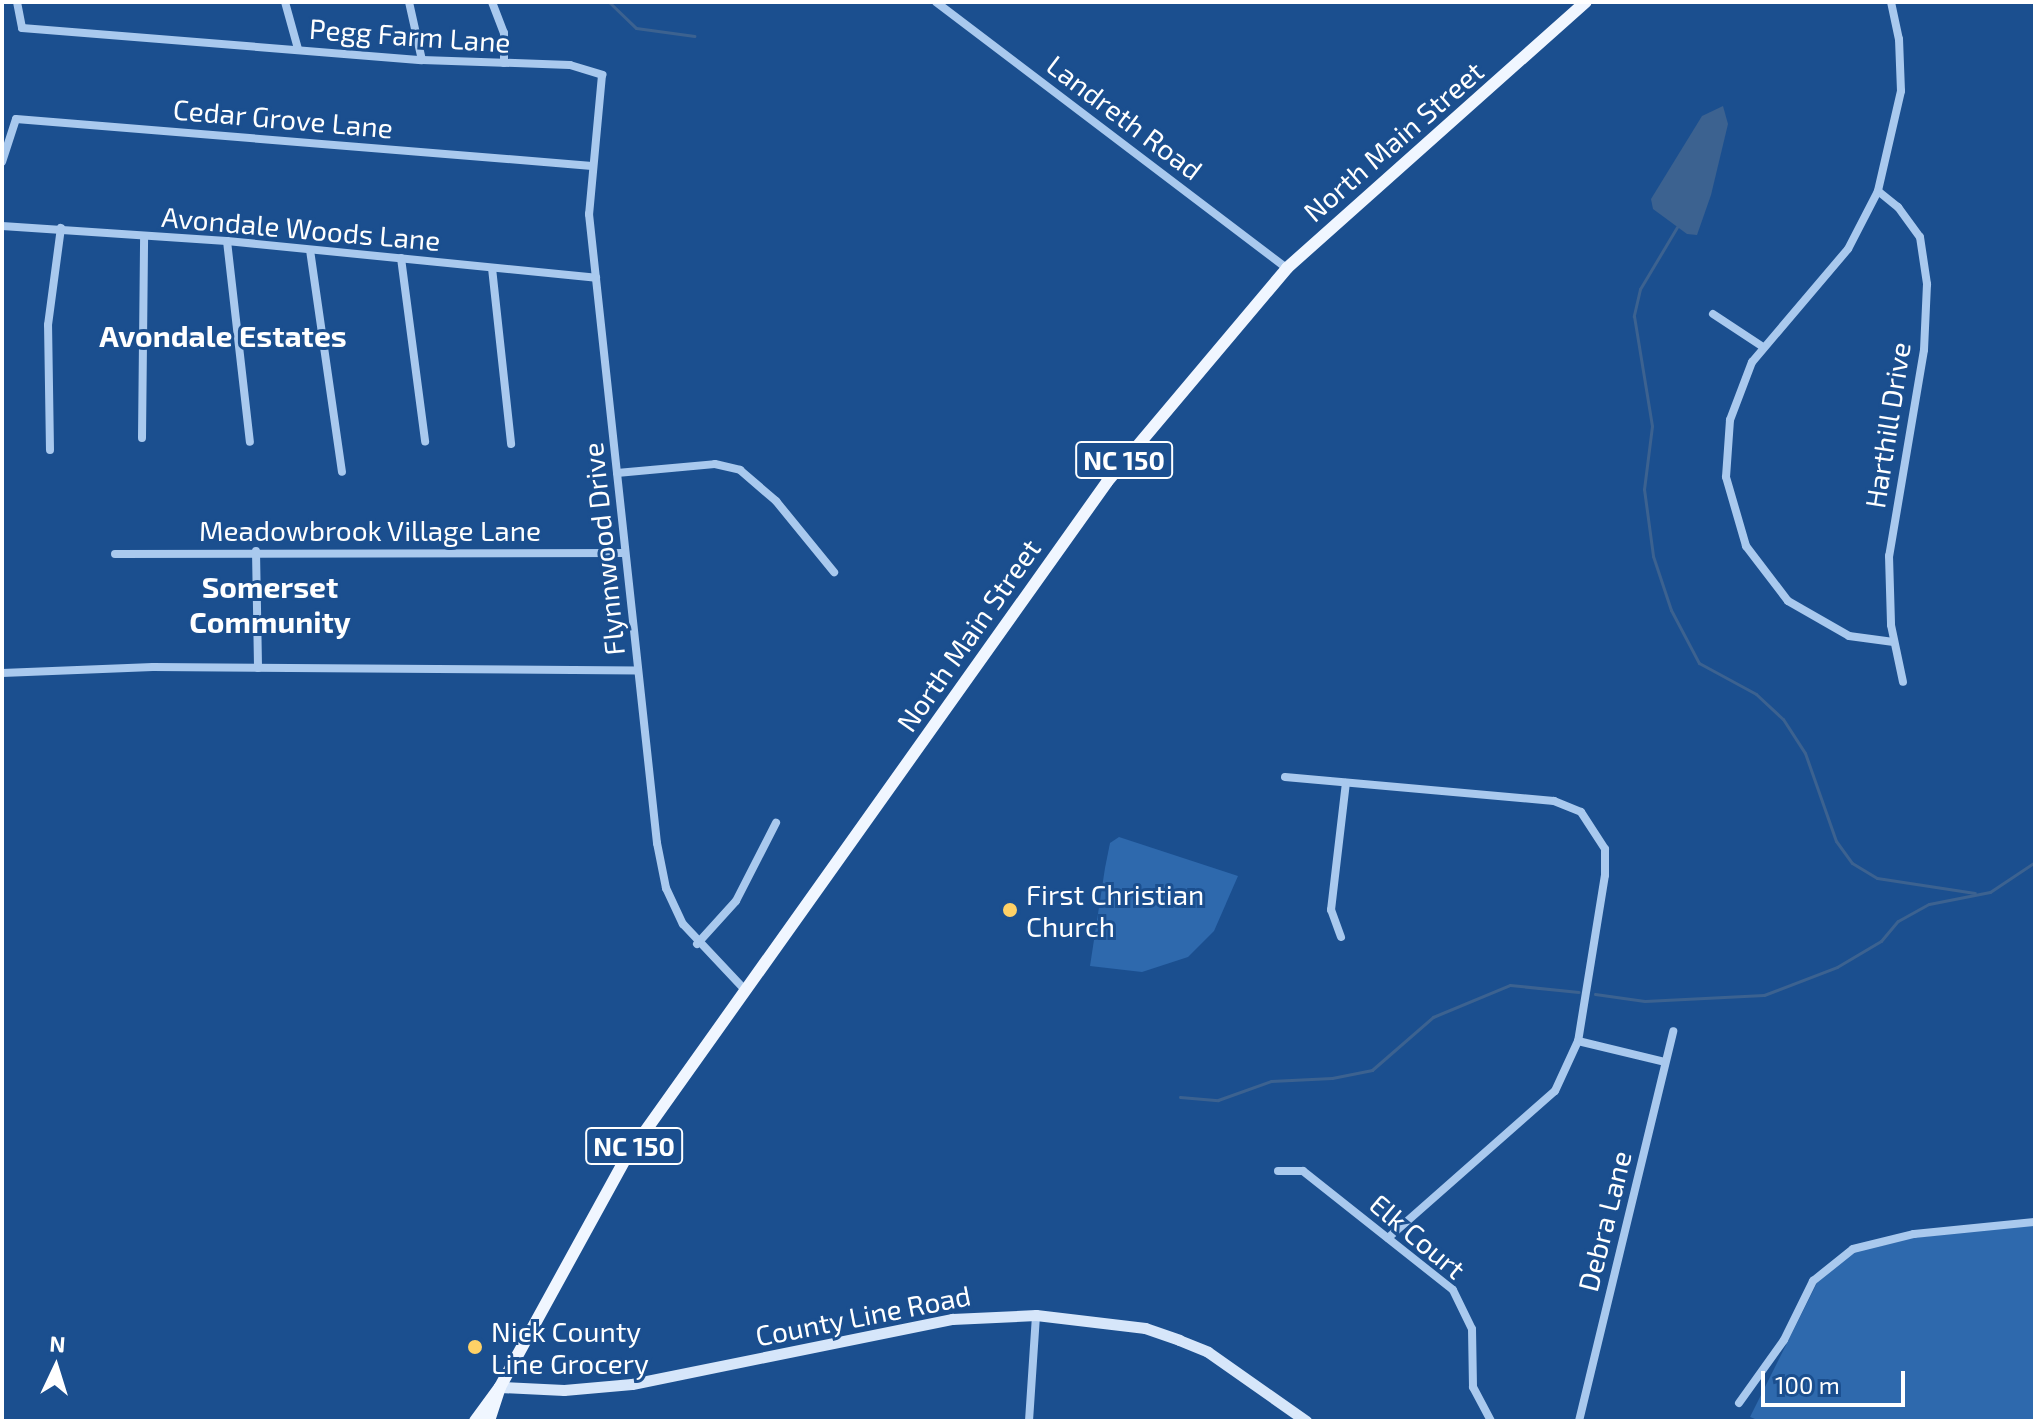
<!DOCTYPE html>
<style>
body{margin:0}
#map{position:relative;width:2037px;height:1423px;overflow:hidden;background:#1b4f8f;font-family:"Exo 2",sans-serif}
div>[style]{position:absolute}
.green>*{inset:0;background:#2e69ad}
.water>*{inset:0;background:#3c6290}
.stream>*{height:3px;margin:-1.5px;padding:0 1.5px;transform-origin:1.5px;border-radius:1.5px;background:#3c6290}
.street>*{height:8px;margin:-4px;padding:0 4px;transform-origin:4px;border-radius:4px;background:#a9c9ee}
.secondary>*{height:11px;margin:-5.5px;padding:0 5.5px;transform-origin:5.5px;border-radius:5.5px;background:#d6e6fa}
.primary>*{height:12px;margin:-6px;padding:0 6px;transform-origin:6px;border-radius:6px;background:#f0f6ff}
.dots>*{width:22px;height:22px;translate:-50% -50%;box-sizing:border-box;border:4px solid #1b4f8f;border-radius:50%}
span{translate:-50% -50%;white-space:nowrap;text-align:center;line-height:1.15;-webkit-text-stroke:6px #1b4f8f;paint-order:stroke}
.shield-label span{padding:2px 6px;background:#1b4f8f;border:2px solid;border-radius:6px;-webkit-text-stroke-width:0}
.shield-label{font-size:26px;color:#fff;font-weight:700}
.street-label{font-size:28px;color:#fff}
.poi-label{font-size:28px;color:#fff}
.left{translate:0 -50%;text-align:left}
.neighbourhood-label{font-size:30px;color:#fff;font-weight:700}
.frame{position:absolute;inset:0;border:4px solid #fff;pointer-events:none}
.north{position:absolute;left:16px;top:1327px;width:80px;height:80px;-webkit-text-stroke:6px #1b4f8f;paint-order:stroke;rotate:4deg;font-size:22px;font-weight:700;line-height:32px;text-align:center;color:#fff}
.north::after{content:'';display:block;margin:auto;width:28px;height:36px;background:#fff;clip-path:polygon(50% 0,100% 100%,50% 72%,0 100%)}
.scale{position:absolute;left:1761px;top:1371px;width:144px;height:36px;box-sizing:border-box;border:4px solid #fff;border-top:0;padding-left:10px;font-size:24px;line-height:28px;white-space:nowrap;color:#fff;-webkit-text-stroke:6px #1b4f8f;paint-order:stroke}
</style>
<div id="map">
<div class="green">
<div style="clip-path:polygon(1119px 837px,1238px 876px,1214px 931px,1188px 957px,1142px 972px,1090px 966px,1105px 868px,1110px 843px)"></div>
<div style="clip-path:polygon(2035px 1224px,2035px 1421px,1760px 1421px,1750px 1417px,1818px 1281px,1845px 1256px,1886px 1241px)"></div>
</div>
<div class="water">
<div style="clip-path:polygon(1723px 106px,1728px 124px,1711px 195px,1697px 235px,1687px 234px,1653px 209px,1651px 199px,1702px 116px)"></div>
</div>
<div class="stream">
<div style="left:609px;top:2px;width:37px;rotate:44deg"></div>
<div style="left:636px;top:28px;width:59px;rotate:7.9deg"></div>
<div style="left:1677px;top:227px;width:72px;rotate:120.8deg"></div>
<div style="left:1640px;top:289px;width:28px;rotate:103deg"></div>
<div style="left:1634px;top:316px;width:111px;rotate:80.7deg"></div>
<div style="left:1652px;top:426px;width:64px;rotate:97.2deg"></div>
<div style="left:1644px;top:489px;width:68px;rotate:82.3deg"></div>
<div style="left:1653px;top:556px;width:57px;rotate:71.6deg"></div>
<div style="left:1671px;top:610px;width:60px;rotate:62.2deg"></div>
<div style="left:1699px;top:663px;width:65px;rotate:28.5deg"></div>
<div style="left:1756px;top:694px;width:37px;rotate:43deg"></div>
<div style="left:1783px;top:719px;width:40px;rotate:57.1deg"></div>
<div style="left:1805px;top:753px;width:93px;rotate:70.6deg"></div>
<div style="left:1836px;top:841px;width:27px;rotate:54deg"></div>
<div style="left:1852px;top:863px;width:29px;rotate:31deg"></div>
<div style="left:1877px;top:878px;width:99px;rotate:8.7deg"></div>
<div style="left:1595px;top:994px;width:50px;rotate:8deg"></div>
<div style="left:1645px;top:1001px;width:119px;rotate:-2.9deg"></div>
<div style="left:1764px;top:995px;width:78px;rotate:-21deg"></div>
<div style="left:1837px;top:967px;width:51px;rotate:-30.6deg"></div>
<div style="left:1881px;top:941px;width:26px;rotate:-50deg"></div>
<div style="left:1898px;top:921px;width:35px;rotate:-29deg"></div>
<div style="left:1929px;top:904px;width:62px;rotate:-11.1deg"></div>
<div style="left:1990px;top:892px;width:54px;rotate:-33.7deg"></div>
<div style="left:1180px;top:1097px;width:38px;rotate:5deg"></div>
<div style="left:1218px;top:1100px;width:56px;rotate:-19.7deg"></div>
<div style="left:1271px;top:1081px;width:61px;rotate:-2.8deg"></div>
<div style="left:1332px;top:1078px;width:41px;rotate:-11.3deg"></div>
<div style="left:1372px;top:1070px;width:81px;rotate:-41deg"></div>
<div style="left:1433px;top:1017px;width:83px;rotate:-22.6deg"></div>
<div style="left:1510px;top:985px;width:69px;rotate:5.8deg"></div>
</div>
<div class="street">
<div style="left:17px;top:2px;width:26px;rotate:79deg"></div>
<div style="left:22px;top:28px;width:401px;rotate:4.6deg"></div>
<div style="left:422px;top:60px;width:148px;rotate:1.9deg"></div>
<div style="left:570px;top:65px;width:34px;rotate:17deg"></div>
<div style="left:602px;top:75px;width:140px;rotate:95.3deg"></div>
<div style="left:589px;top:214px;width:633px;rotate:83.83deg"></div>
<div style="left:657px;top:843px;width:46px;rotate:78.7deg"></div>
<div style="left:666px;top:888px;width:40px;rotate:65deg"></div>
<div style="left:683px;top:924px;width:91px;rotate:46.8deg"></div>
<div style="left:285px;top:2px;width:49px;rotate:74.5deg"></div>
<div style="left:409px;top:2px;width:59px;rotate:77.4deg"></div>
<div style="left:492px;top:2px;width:33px;rotate:69deg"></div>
<div style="left:504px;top:33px;width:30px;rotate:90deg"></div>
<div style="left:936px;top:2px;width:440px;rotate:37.2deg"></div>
<div style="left:1891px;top:2px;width:38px;rotate:78deg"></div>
<div style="left:1899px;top:39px;width:52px;rotate:87.8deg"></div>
<div style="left:1901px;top:91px;width:103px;rotate:103deg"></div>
<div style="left:1878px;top:191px;width:65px;rotate:117.3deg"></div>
<div style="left:1848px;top:249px;width:148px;rotate:130.3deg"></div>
<div style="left:1752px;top:362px;width:62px;rotate:110.8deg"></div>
<div style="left:1730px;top:420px;width:57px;rotate:94deg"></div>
<div style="left:1726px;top:477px;width:72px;rotate:73.8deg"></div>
<div style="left:1746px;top:546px;width:69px;rotate:52.6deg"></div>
<div style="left:1788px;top:601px;width:70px;rotate:29.8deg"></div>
<div style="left:1849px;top:636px;width:45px;rotate:7.6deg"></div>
<div style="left:2px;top:162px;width:45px;rotate:-72deg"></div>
<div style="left:16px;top:119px;width:578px;rotate:4.66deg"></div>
<div style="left:1878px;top:191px;width:26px;rotate:39deg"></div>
<div style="left:1898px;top:207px;width:37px;rotate:54deg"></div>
<div style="left:1920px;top:237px;width:48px;rotate:81.5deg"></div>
<div style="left:1927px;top:284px;width:66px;rotate:92.6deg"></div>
<div style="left:1924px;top:350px;width:209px;rotate:99.6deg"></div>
<div style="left:1889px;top:556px;width:69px;rotate:88.3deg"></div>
<div style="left:1891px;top:625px;width:58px;rotate:78.1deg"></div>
<div style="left:2px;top:226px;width:225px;rotate:3.8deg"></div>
<div style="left:227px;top:241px;width:371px;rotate:5.7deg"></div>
<div style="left:227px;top:241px;width:202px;rotate:83.5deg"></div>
<div style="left:310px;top:250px;width:224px;rotate:81.8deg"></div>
<div style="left:401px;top:258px;width:185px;rotate:82.5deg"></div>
<div style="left:492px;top:268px;width:177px;rotate:83.8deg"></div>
<div style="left:1713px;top:314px;width:60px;rotate:33.4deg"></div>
<div style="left:142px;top:438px;width:201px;rotate:-89.4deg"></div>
<div style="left:50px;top:450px;width:125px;rotate:-90.9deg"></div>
<div style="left:48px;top:325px;width:98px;rotate:-82.4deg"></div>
<div style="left:617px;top:473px;width:98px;rotate:-5.2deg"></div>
<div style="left:715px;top:464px;width:26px;rotate:13deg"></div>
<div style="left:740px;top:470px;width:48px;rotate:40.7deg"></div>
<div style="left:776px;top:501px;width:92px;rotate:50.8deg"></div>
<div style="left:256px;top:551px;width:117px;rotate:89deg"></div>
<div style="left:115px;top:554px;width:509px;rotate:-0.11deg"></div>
<div style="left:2px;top:673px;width:151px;rotate:-2.3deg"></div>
<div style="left:153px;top:667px;width:485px;rotate:0.4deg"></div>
<div style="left:1285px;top:777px;width:270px;rotate:5.1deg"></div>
<div style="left:1554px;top:801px;width:29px;rotate:22deg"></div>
<div style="left:1581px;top:812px;width:44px;rotate:57deg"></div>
<div style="left:1605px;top:849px;width:26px;rotate:90deg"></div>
<div style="left:1605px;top:875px;width:168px;rotate:99.2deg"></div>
<div style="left:1578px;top:1041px;width:89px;rotate:13.6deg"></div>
<div style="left:1341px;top:937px;width:29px;rotate:-110deg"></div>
<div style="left:1331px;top:910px;width:128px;rotate:-83.3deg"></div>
<div style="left:697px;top:944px;width:58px;rotate:-47.8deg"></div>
<div style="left:736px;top:901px;width:88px;rotate:-62.9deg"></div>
<div style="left:1278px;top:1171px;width:25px"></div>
<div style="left:1303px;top:1171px;width:191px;rotate:38.4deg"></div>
<div style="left:1453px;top:1290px;width:43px;rotate:64deg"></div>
<div style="left:1472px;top:1329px;width:58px;rotate:89deg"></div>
<div style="left:1473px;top:1387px;width:38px;rotate:62deg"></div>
<div style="left:1388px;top:1238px;width:222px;rotate:-41.4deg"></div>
<div style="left:1555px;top:1091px;width:55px;rotate:-65.3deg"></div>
<div style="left:1739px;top:1403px;width:77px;rotate:-54.5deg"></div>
<div style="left:1784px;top:1340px;width:66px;rotate:-63.8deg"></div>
<div style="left:1813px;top:1281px;width:51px;rotate:-38.7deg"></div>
<div style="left:1853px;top:1249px;width:63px;rotate:-13.8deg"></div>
<div style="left:1914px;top:1234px;width:122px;rotate:-5.7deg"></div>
<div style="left:1029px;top:1421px;width:106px;rotate:-86.2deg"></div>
<div style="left:1579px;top:1421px;width:401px;rotate:-76.4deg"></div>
</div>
<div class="secondary">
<div style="left:500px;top:1387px;width:64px;rotate:2.7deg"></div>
<div style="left:564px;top:1390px;width:68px;rotate:-5deg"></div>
<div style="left:632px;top:1384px;width:327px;rotate:-11.5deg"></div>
<div style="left:952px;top:1319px;width:84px;rotate:-2.7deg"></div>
<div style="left:1036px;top:1315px;width:110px;rotate:6.8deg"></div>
<div style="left:1145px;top:1328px;width:36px;rotate:19deg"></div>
<div style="left:1179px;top:1340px;width:31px;rotate:22deg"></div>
<div style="left:1208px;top:1352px;width:120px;rotate:35.1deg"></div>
</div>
<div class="primary">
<div style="left:475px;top:1421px;width:42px;rotate:-53.7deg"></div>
<div style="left:500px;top:1387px;width:258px;rotate:-61.2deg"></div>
<div style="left:624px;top:1161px;width:833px;rotate:-54.57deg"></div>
<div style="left:1107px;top:482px;width:280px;rotate:-49.9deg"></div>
<div style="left:1287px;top:268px;width:400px;rotate:-41.7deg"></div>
<div style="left:489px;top:1421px;width:36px;rotate:-72deg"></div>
</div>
<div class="dots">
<div style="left:1010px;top:910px;background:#ffd166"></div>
<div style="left:475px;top:1347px;background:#ffd166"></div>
</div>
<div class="shield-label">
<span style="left:1124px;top:460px">NC 150</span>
<span style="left:634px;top:1146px">NC 150</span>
</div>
<div class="street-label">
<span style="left:410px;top:35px;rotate:4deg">Pegg Farm Lane</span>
<span style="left:1125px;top:117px;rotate:37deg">Landreth Road</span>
<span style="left:283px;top:118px;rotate:5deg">Cedar Grove Lane</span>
<span style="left:1393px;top:141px;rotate:-41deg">North Main Street</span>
<span style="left:301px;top:228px;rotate:5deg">Avondale Woods Lane</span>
<span style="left:1887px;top:425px;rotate:-81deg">Harthill Drive</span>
<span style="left:370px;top:530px">Meadowbrook Village Lane</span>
<span style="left:603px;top:549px;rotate:-96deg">Flynnwood Drive</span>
<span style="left:968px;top:635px;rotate:-55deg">North Main Street</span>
<span style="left:1604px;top:1221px;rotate:-76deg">Debra Lane</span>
<span style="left:1418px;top:1236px;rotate:40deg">Elk Court</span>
<span style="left:863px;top:1315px;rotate:-11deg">County Line Road</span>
</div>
<div class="poi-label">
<span class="left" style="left:1026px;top:910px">First Christian<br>Church</span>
<span class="left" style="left:491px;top:1347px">Nick County<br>Line Grocery</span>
</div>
<div class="neighbourhood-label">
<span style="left:223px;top:335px">Avondale Estates</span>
<span style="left:270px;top:603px">Somerset<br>Community</span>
</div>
<div class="frame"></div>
<div class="north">N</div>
<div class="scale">100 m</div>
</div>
